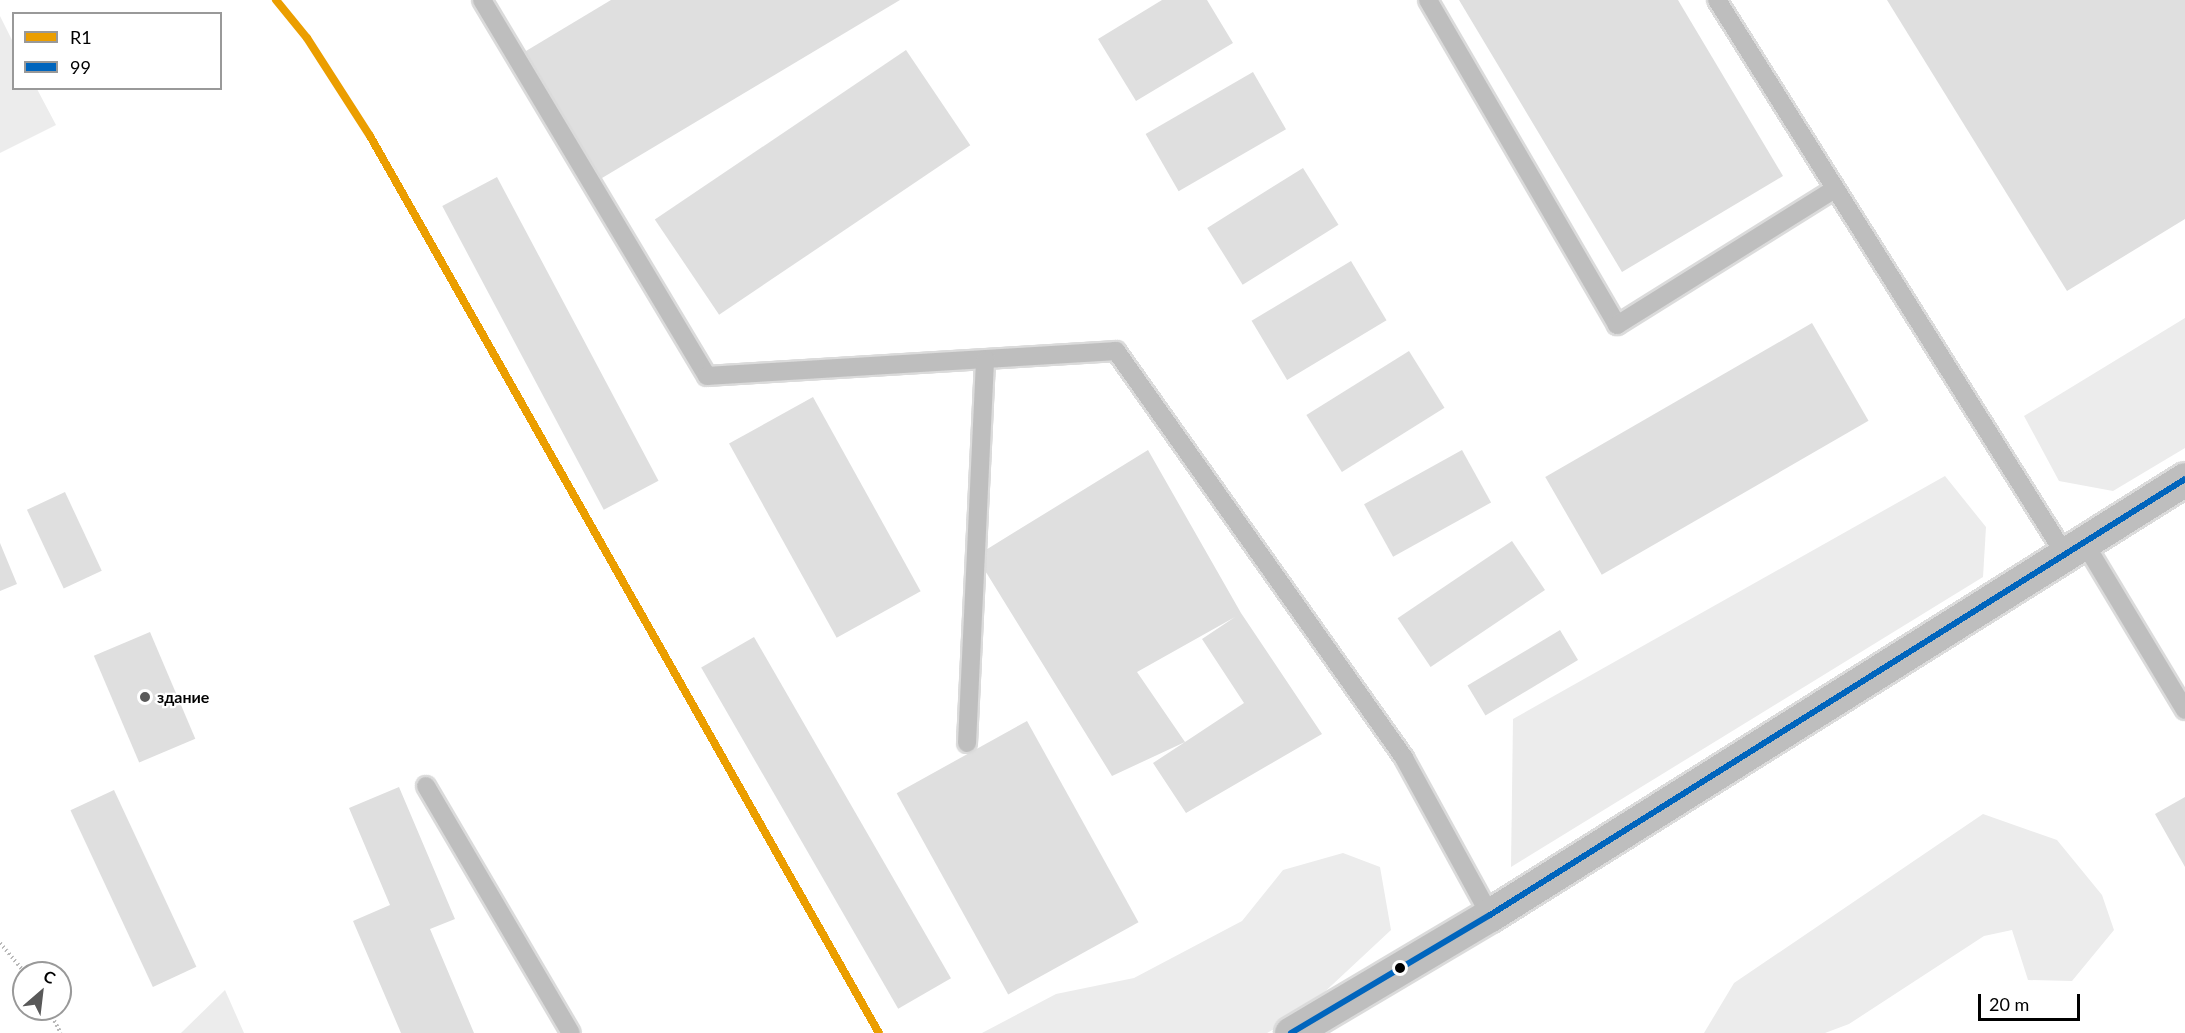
<!DOCTYPE html>
<meta charset="utf-8">
<style>
body{margin:0}
#map{position:relative;width:2185px;height:1033px;overflow:hidden;background:#fff;font-family:Lato,sans-serif}
div>[style]{position:absolute}
.green>*{inset:0;background:#ececec}
.building>*{inset:0;background:#dfdfdf;transform-origin:0 0}
.path>*{height:4px;margin-top:-2px;transform-origin:0;background:repeating-linear-gradient(90deg,#b9b9b9 0 1.5px,transparent 0 4.5px)}
.roads{filter:drop-shadow(2px 0 #dbdbdb) drop-shadow(-2px 0 #dbdbdb) drop-shadow(0 2px #dbdbdb) drop-shadow(0 -2px #dbdbdb)}
.lane>*{height:18px;margin:-9px;padding:0 9px;transform-origin:9px;border-radius:9px;background:#bebebe}
.primary>*{height:33px;margin:-16.5px;padding:0 16.5px;transform-origin:16.5px;border-radius:16.5px;background:#bebebe}
.bus-1>*{height:6px;margin:-3px;padding:0 3px;transform-origin:3px;border-radius:3px;background:#0065bd}
.rail-1>*{height:8px;margin:-4px;padding:0 4px;transform-origin:4px;border-radius:4px;background:#eb9e00}
.dots>*{width:16px;height:16px;translate:-50% -50%;box-sizing:border-box;border:3px solid #fff;border-radius:50%}
span{translate:-50% -50%;white-space:nowrap;text-align:center;line-height:1.15;-webkit-text-stroke:4.5px #fff;paint-order:stroke}
.poi-label{font-size:16px;color:#000;font-weight:700}
.left{translate:0 -50%;text-align:left}
.legend{position:absolute;left:12px;top:12px;width:210px;height:78px;box-sizing:border-box;background:#fff;border:2px solid #999;margin:0;padding:8px 10px;list-style:none;font-size:18px;color:#000}
.legend li{display:flex;align-items:center;gap:12px;height:30px}
.legend b{width:30px;border:2px solid #999}
.north{position:absolute;left:12px;top:961px;width:60px;height:60px;box-sizing:border-box;background:#fff;border:2px solid #999;border-radius:50%;rotate:28deg;font-size:16px;font-weight:700;line-height:24px;text-align:center;color:#000}
.north::after{content:'';display:block;margin:auto;width:21px;height:27px;background:#595959;clip-path:polygon(50% 0,100% 100%,50% 72%,0 100%)}
.scale{position:absolute;left:1978px;top:994px;width:102px;height:27px;box-sizing:border-box;border:3px solid #000;border-top:0;padding-left:8px;font-size:18px;line-height:21px;white-space:nowrap;color:#000;-webkit-text-stroke:4px #fff;paint-order:stroke}
</style>
<div id="map">
<div class="green">
<div style="clip-path:polygon(0 16px,13px 42px,14px 88px,37px 89px,56px 125px,0 153px)"></div>
<div style="clip-path:polygon(2185px 318px,2185px 448px,2113px 491px,2059px 481px,2024px 416px)"></div>
<div style="clip-path:polygon(1945px 476px,1986px 527px,1983px 577px,1511px 867px,1513px 719px)"></div>
<div style="clip-path:polygon(1983px 814px,2057px 840px,2102px 895px,2114px 930px,2072px 981px,2028px 980px,2012px 930px,1984px 936px,1849px 1024px,1825px 1033px,1704px 1033px,1734px 983px)"></div>
<div style="clip-path:polygon(1343px 853px,1380px 867px,1391px 930px,1302px 1013px,1267px 1033px,982px 1033px,1056px 994px,1134px 978px,1242px 921px,1283px 870px)"></div>
<div style="clip-path:polygon(225px 990px,244px 1033px,181px 1033px)"></div>
</div>
<div class="building">
<div style="clip-path:polygon(611px 0,900px 0,597px 181px,521px 54px)"></div>
<div style="clip-path:polygon(1162px 0,1207px 0,1233px 43px,1136px 101px,1098px 39px)"></div>
<div style="clip-path:polygon(1459px 0,1678px 0,1783px 176px,1622px 272px)"></div>
<div style="clip-path:polygon(1887px 0,2185px 0,2185px 219px,2067px 291px)"></div>
<div style="left:906px;top:50px;width:115px;height:303px;rotate:56deg"></div>
<div style="left:1253px;top:72px;width:66px;height:124px;rotate:60deg"></div>
<div style="left:1303px;top:168px;width:67px;height:113px;rotate:58deg"></div>
<div style="left:497px;top:177px;width:344px;height:62px;rotate:62deg"></div>
<div style="left:1351px;top:261px;width:69px;height:116px;rotate:59deg"></div>
<div style="left:1812px;top:323px;width:113px;height:308px;rotate:60deg"></div>
<div style="left:1409px;top:351px;width:67px;height:121px;rotate:58deg"></div>
<div style="left:813px;top:397px;width:222px;height:96px;rotate:61deg"></div>
<div style="clip-path:polygon(evenodd,1148px 450px,1241px 613px,1322px 734px,1186px 813px,1153px 763px,1185px 742px,1112px 776px,976px 556px,1148px 450px,1235px 617px,1202px 639px,1244px 703px,1185px 742px,1137px 672px,1235px 617px)"></div>
<div style="left:1462px;top:450px;width:60px;height:112px;rotate:61deg"></div>
<div style="left:65px;top:492px;width:87px;height:42px;rotate:65deg"></div>
<div style="left:1512px;top:541px;width:59px;height:138px;rotate:56deg"></div>
<div style="clip-path:polygon(0 543px,17px 584px,0 591px)"></div>
<div style="left:1560px;top:630px;width:35px;height:108px;rotate:59deg"></div>
<div style="left:150px;top:632px;width:116px;height:61px;rotate:67deg"></div>
<div style="left:754px;top:637px;width:394px;height:61px;rotate:60deg"></div>
<div style="left:1027px;top:721px;width:230px;height:149px;rotate:61deg"></div>
<div style="clip-path:polygon(399px 787px,455px 919px,430px 929px,474px 1033px,401px 1033px,353px 921px,390px 905px,349px 808px)"></div>
<div style="left:114px;top:790px;width:195px;height:48px;rotate:65deg"></div>
<div style="clip-path:polygon(2185px 797px,2185px 867px,2155px 814px)"></div>
</div>
<div class="path">
<div style="left:0;top:943px;width:39px;rotate:50deg"></div>
<div style="left:48px;top:1009px;width:27px;rotate:62deg"></div>
</div>
<div class="roads">
<div class="lane">
<div style="left:482px;top:0;width:438px;rotate:59.1deg"></div>
<div style="left:707px;top:376px;width:410px;rotate:-3.5deg"></div>
<div style="left:1116px;top:351px;width:499px;rotate:54.7deg"></div>
<div style="left:1404px;top:758px;width:179px;rotate:61.3deg"></div>
<div style="left:1428px;top:0;width:376px;rotate:59.8deg"></div>
<div style="left:1617px;top:325px;width:257px;rotate:-32deg"></div>
<div style="left:1717px;top:0;width:653px;rotate:57.89deg"></div>
<div style="left:2084px;top:542px;width:196px;rotate:59deg"></div>
<div style="left:967px;top:743px;width:384px;rotate:-87.3deg"></div>
<div style="left:426px;top:786px;width:286px;rotate:59.6deg"></div>
</div>
<div class="primary">
<div style="left:1291px;top:1033px;width:231px;rotate:-30.7deg"></div>
<div style="left:1490px;top:915px;width:820px;rotate:-32.1deg"></div>
</div>
</div>
<div class="bus-1">
<div style="left:1291px;top:1033px;width:231px;rotate:-30.7deg"></div>
<div style="left:1490px;top:915px;width:820px;rotate:-32.1deg"></div>
</div>
<div class="rail-1">
<div style="left:276px;top:0;width:49px;rotate:50.8deg"></div>
<div style="left:307px;top:38px;width:117px;rotate:57.3deg"></div>
<div style="left:370px;top:136px;width:1031px;rotate:60.43deg"></div>
</div>
<div class="dots">
<div style="left:145px;top:697px;background:#595959"></div>
<div style="left:1400px;top:968px;background:#000"></div>
</div>
<div class="poi-label">
<span class="left" style="left:157px;top:697px">здание</span>
</div>
<ul class="legend">
<li><b style="height:8px;background:#eb9e00"></b>R1</li>
<li><b style="height:8px;background:#0065bd"></b>99</li>
</ul>
<div class="north">С</div>
<div class="scale">20 m</div>
</div>
